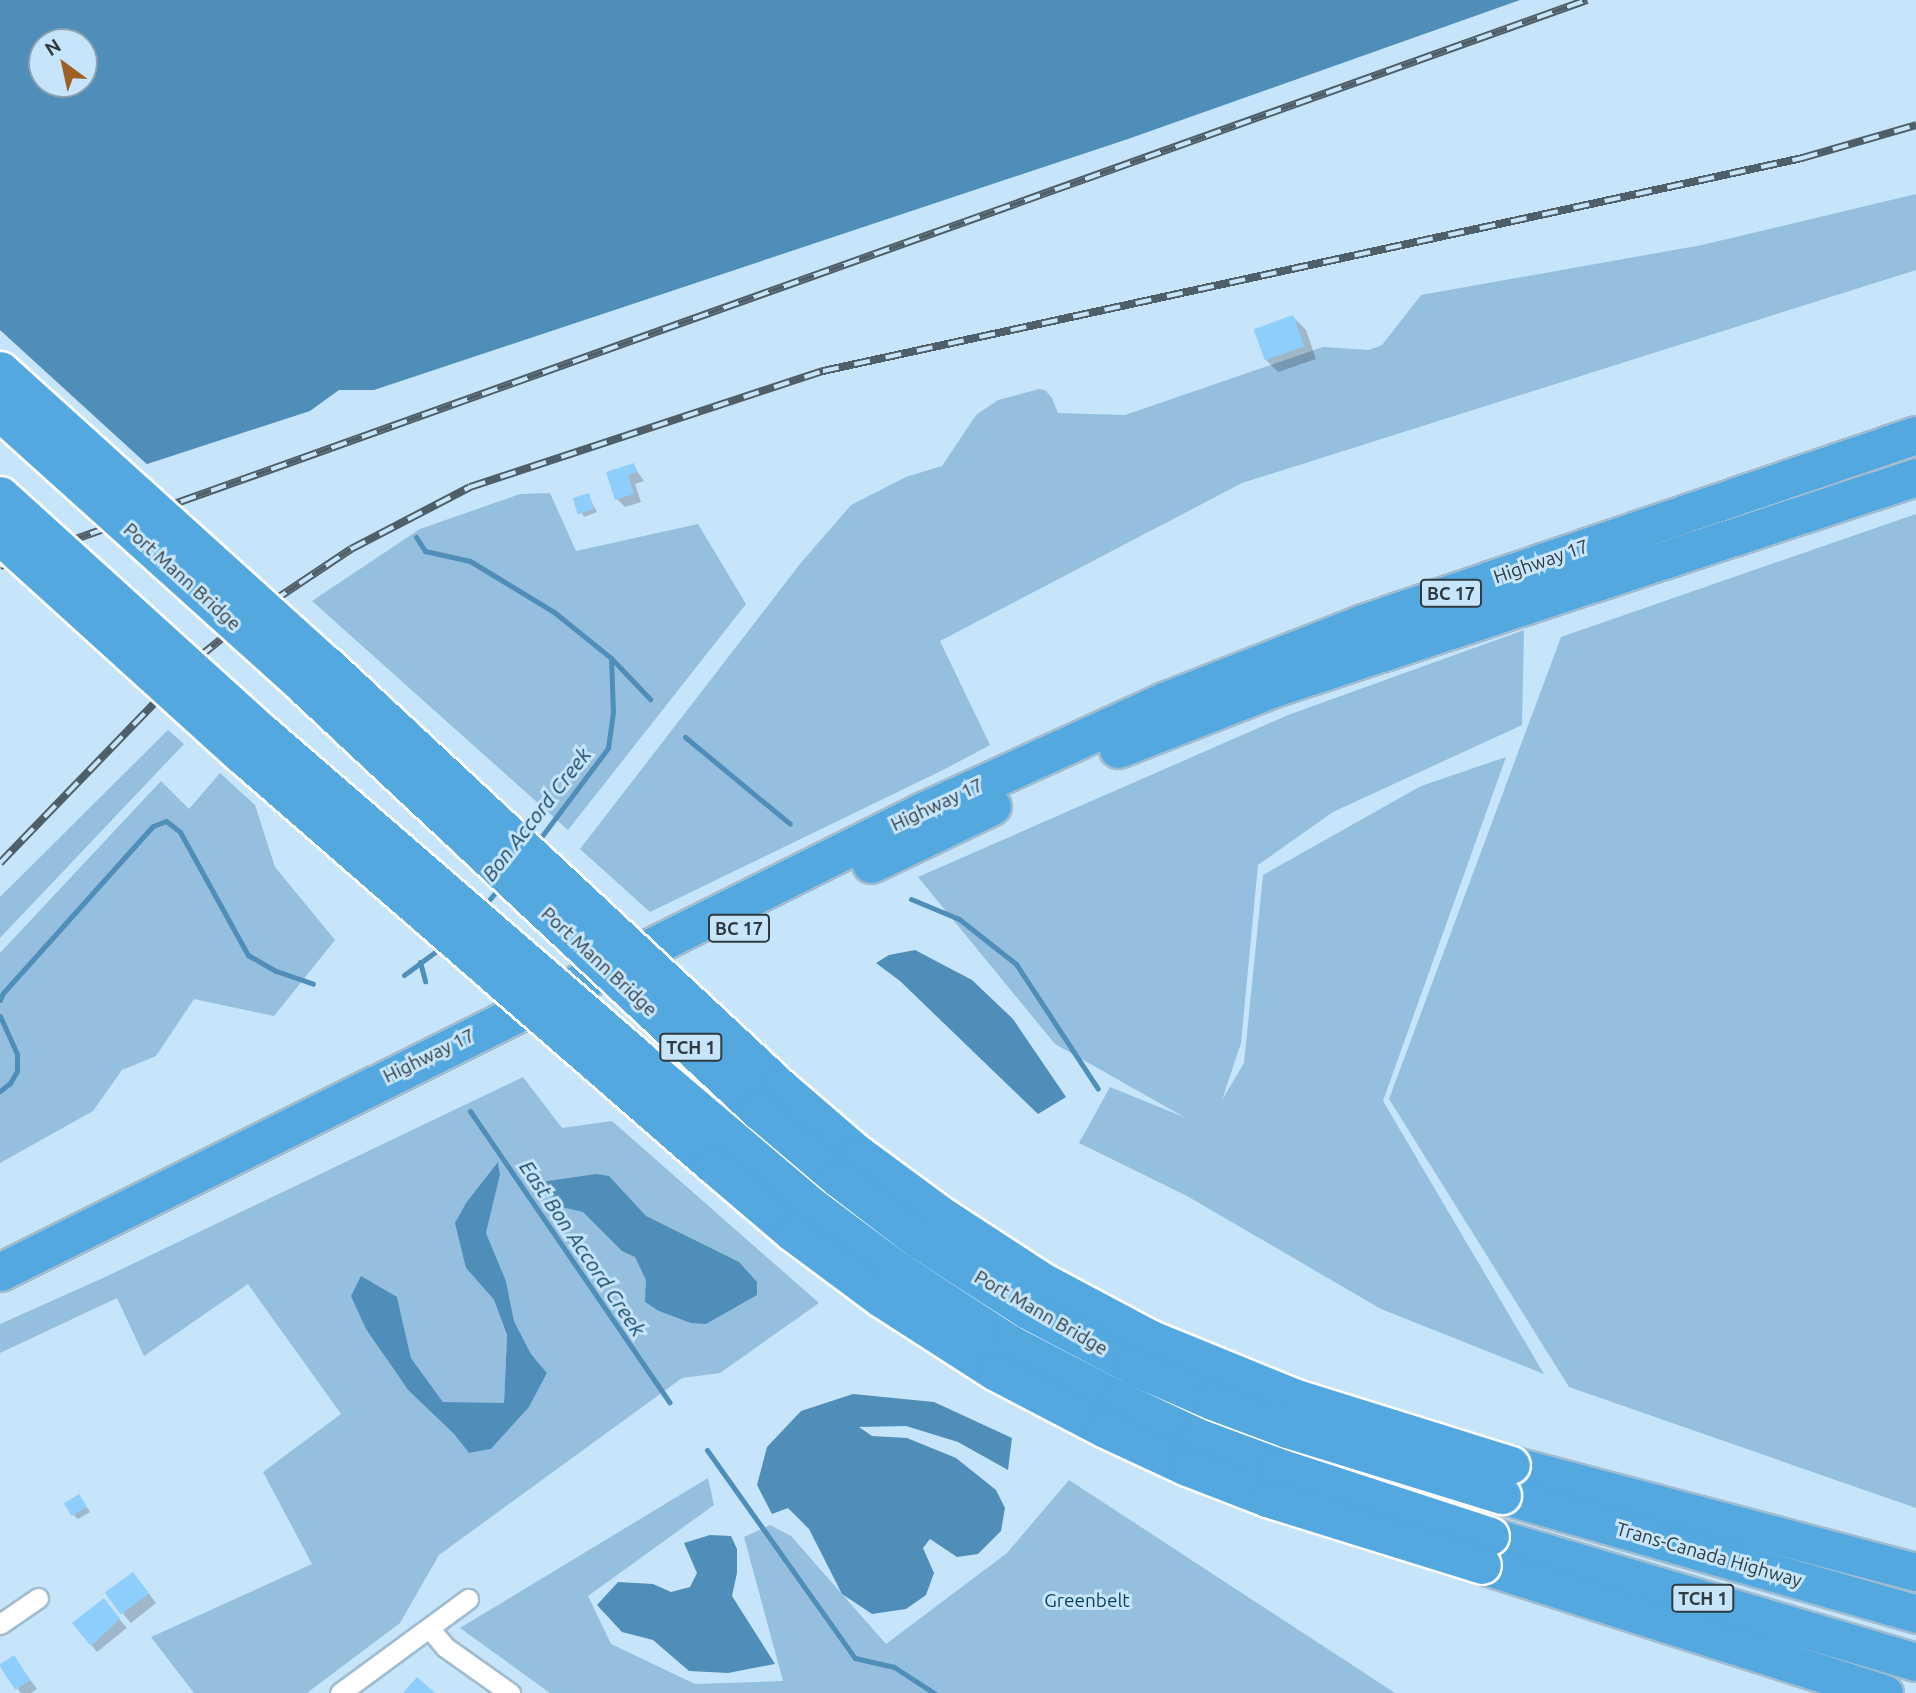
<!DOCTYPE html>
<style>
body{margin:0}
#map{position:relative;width:1916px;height:1693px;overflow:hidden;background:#c7e5fa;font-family:Ubuntu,sans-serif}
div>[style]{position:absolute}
.green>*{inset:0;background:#94bfde}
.water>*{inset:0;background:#4f8eb9}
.pier>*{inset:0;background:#c7e5fa}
.shadow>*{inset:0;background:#0003;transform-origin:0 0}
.stream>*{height:5px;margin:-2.5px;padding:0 2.5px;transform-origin:2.5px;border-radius:2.5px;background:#4f8eb9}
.building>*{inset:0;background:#8dcefc;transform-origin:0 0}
.roads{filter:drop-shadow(2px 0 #a0bcd1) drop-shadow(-2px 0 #a0bcd1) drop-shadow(0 2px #a0bcd1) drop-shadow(0 -2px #a0bcd1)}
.street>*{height:19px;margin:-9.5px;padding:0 9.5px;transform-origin:9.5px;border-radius:9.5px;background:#fff}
.highway>*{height:37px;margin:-18.5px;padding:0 18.5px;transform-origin:18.5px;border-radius:18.5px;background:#54a8e0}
.rail>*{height:8px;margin-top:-4px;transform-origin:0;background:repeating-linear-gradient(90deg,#c7e5fa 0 16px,#4f5f69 0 32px);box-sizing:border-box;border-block:2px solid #4f5f69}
.bridges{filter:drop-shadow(2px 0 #fff) drop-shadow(-2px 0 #fff) drop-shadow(0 2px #fff) drop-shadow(0 -2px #fff)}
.highway-bridge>*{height:37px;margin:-18.5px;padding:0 18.5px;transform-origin:18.5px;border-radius:18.5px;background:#54a8e0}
span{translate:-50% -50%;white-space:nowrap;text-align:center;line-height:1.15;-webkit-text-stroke:6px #c7e5fa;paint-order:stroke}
.shield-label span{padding:2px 5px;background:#c7e5fa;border:2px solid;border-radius:5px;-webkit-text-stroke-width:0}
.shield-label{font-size:18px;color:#2f3b43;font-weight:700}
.street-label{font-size:19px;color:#2f3b43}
.park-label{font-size:19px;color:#0a3f5d}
.water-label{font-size:21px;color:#144664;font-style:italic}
.north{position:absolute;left:28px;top:28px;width:70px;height:70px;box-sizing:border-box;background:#c7e5fa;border:2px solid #8aa1b1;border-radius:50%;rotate:327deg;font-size:19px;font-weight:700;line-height:28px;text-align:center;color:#2f3b43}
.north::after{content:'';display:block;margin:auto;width:24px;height:32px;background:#9e6025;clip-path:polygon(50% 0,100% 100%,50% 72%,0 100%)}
</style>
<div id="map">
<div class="green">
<div style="clip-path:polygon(1916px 194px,1916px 270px,1242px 483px,940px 641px,990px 745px,947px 768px,650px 912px,580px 849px,800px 564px,851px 505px,906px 477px,942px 466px,976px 415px,998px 400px,1039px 389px,1045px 390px,1052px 398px,1058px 413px,1125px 415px,1323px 347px,1369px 350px,1382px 345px,1421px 295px,1702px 245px)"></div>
<div style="clip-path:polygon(550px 493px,576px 551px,698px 524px,746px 604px,568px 830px,312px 601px,420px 529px,520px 494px)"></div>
<div style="clip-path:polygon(1916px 514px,1916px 1508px,1569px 1387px,1389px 1099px,1561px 637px)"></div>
<div style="clip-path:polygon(1524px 630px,1522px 725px,1333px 812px,1258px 865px,1241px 1043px,1222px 1100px,1244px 1063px,1263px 875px,1421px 786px,1506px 757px,1383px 1101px,1544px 1374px,1381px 1309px,1187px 1196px,1079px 1143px,1110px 1087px,1184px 1117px,1055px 1044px,918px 877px,1288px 715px)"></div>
<div style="clip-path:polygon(168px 730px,184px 744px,0 938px,0 897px)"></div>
<div style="clip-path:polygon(220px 773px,255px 805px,275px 867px,335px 940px,274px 1016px,194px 999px,156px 1056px,122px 1070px,93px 1111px,0 1163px,0 953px,161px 781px,189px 809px)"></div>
<div style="clip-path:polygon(evenodd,523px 1077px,562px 1128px,612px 1121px,819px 1303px,720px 1373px,682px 1378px,439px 1555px,400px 1623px,307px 1693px,194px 1693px,151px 1637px,312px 1564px,263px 1472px,341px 1414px,248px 1284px,144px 1356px,117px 1298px,0 1353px,0 1324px,103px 1278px,523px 1077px,498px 1163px,500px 1175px,486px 1233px,506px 1281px,514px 1321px,531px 1354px,547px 1373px,529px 1407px,491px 1449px,469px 1453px,454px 1434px,408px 1390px,385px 1357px,397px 1297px,411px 1358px,443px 1402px,504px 1404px,507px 1335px,494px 1300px,466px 1268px,498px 1163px)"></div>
<div style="clip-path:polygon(708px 1478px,714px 1505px,588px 1596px,611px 1644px,695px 1684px,783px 1681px,744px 1537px,770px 1525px,791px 1536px,886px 1644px,1007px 1553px,1069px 1480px,1395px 1693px,550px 1693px,460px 1628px)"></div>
</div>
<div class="water">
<div style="clip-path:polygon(evenodd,0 0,1520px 0,1128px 139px,374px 390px,339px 390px,310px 411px,0 512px,0 0,42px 42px,84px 42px,84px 84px,42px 84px,42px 42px)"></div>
<div style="clip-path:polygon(915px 950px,972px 980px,1013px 1019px,1066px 1097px,1038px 1114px,900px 981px,876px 963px,889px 955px)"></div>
<div style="clip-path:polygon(498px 1162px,500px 1175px,486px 1233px,506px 1281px,514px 1321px,531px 1354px,547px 1373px,529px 1407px,491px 1449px,469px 1453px,454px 1434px,408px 1390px,366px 1329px,351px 1296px,361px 1276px,397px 1297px,411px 1358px,443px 1402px,504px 1403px,507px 1335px,494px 1300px,466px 1268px,455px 1223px,466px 1203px)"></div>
<div style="clip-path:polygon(596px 1174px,609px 1176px,646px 1216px,739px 1262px,757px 1282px,757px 1295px,706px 1324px,691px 1323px,659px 1311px,645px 1302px,646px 1280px,635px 1257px,622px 1251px,583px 1212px,562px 1207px,541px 1182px)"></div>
<div style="clip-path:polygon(853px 1394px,934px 1402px,1012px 1438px,1008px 1470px,958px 1442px,906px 1426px,859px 1427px,872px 1436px,907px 1438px,956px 1458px,996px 1490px,1005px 1508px,1001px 1531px,978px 1554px,957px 1557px,930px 1539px,923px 1548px,934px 1573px,926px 1595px,906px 1609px,872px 1614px,842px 1594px,809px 1529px,788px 1508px,772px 1514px,757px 1485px,767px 1447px,801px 1411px)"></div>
<div style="clip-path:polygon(710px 1535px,731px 1536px,737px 1549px,737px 1573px,732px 1596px,775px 1664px,728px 1673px,689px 1671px,653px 1640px,622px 1632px,597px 1605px,618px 1582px,653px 1584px,671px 1592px,690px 1587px,697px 1573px,684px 1543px)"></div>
</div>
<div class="pier">
<div style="clip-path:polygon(0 330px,150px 467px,0 515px)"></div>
</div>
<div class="shadow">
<div style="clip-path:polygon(1293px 317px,1306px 330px,1316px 359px,1278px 372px,1266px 360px,1255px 330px)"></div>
<div style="clip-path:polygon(633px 465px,644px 481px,635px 484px,641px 502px,625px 507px,617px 499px,608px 473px)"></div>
<div style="clip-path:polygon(588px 495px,597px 512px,584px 517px,575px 500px)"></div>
<div style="clip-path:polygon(82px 1500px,90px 1512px,78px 1519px,74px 1516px)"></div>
<div style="clip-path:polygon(141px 1583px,156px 1603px,131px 1623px,123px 1614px)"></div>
<div style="left:104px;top:1600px;width:36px;height:38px;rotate:51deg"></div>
<div style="clip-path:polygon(13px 1657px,37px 1689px,31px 1693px,21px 1693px,1px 1665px)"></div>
</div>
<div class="stream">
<div style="left:416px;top:537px;width:17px;rotate:57deg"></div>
<div style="left:425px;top:551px;width:46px;rotate:12.5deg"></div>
<div style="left:470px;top:561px;width:98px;rotate:31.3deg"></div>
<div style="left:554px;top:612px;width:73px;rotate:38.9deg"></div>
<div style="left:611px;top:658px;width:54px;rotate:87.9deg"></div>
<div style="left:613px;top:712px;width:36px;rotate:98deg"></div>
<div style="left:608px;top:748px;width:120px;rotate:126.9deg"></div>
<div style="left:611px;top:658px;width:57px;rotate:46.4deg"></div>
<div style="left:685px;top:737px;width:136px;rotate:39.6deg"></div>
<div style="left:911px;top:899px;width:52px;rotate:22.6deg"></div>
<div style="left:959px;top:919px;width:73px;rotate:38.3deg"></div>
<div style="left:1016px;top:964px;width:149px;rotate:56.7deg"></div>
<div style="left:484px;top:906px;width:25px;rotate:-50deg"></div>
<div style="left:420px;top:962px;width:20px;rotate:75deg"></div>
<div style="left:404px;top:975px;width:47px;rotate:-36.4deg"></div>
<div style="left:0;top:1000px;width:8px;rotate:-67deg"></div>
<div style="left:3px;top:993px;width:224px;rotate:-48.1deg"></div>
<div style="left:153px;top:826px;width:14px;rotate:-21deg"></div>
<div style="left:166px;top:821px;width:18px;rotate:38deg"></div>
<div style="left:180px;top:832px;width:141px;rotate:61.1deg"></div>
<div style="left:248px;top:955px;width:32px;rotate:30deg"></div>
<div style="left:276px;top:971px;width:39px;rotate:19deg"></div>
<div style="left:0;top:1016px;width:42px;rotate:65.9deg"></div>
<div style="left:17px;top:1054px;width:17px;rotate:90deg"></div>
<div style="left:17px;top:1071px;width:14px;rotate:120deg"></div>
<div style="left:10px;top:1083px;width:13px;rotate:141deg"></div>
<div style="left:470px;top:1111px;width:353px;rotate:55.6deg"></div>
<div style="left:707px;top:1450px;width:255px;rotate:54.6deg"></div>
<div style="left:855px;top:1658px;width:40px;rotate:13deg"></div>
<div style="left:894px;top:1667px;width:48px;rotate:33deg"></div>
</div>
<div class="building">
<div style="left:1293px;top:315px;width:33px;height:42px;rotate:70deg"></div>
<div style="clip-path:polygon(634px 463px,637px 472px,628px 475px,634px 494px,615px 500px,606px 472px)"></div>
<div style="left:589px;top:493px;width:17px;height:17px;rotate:73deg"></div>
<div style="left:79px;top:1494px;width:15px;height:18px;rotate:58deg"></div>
<div style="left:133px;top:1572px;width:27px;height:35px;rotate:54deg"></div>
<div style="clip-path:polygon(104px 1598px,120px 1619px,91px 1646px,72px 1623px)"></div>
<div style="left:14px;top:1655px;width:30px;height:18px;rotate:57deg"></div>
<div style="clip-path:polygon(417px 1677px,435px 1693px,403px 1693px)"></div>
</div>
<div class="roads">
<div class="street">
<div style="left:0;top:1624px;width:46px;rotate:-34.4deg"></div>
<div style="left:430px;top:1629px;width:23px;rotate:50deg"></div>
<div style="left:445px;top:1647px;width:80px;rotate:35.3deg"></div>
<div style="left:340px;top:1693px;width:159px;rotate:-36.3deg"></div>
</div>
<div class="highway">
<div style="left:1118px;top:749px;width:164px;rotate:-21.4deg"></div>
<div style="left:1271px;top:689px;width:679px;rotate:-18.19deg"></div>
<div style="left:871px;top:864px;width:134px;rotate:-25.6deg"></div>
<div style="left:0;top:1272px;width:1032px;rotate:-26.54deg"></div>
<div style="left:923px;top:811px;width:265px;rotate:-24.5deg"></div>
<div style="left:1164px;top:701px;width:214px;rotate:-21.4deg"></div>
<div style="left:1363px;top:623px;width:584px;rotate:-18.78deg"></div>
<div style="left:1511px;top:1465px;width:419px;rotate:14.8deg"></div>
<div style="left:1502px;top:1495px;width:431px;rotate:16deg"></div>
<div style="left:1490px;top:1536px;width:444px;rotate:16.5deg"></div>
<div style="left:1482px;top:1565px;width:422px;rotate:17.7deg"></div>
</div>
</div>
<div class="rail">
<div style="left:0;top:566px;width:1685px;rotate:-19.63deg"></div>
<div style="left:0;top:863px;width:286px;rotate:-46deg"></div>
<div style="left:199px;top:657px;width:60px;rotate:-39deg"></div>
<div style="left:246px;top:619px;width:126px;rotate:-33.7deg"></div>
<div style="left:351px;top:549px;width:134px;rotate:-27.5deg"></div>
<div style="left:470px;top:487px;width:372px;rotate:-18.2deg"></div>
<div style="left:823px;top:371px;width:1002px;rotate:-12.27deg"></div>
<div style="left:1802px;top:158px;width:119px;rotate:-16.1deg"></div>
</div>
<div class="bridges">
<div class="highway-bridge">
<div style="left:0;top:370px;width:440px;rotate:42.1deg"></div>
<div style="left:327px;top:665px;width:619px;rotate:42.97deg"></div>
<div style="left:780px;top:1087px;width:103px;rotate:40.7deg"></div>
<div style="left:858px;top:1154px;width:99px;rotate:36.4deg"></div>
<div style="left:938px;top:1213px;width:124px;rotate:33.2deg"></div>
<div style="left:1042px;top:1281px;width:121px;rotate:28deg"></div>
<div style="left:1149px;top:1338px;width:159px;rotate:22.2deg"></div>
<div style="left:1296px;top:1398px;width:225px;rotate:17.3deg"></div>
<div style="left:0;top:412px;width:412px;rotate:42deg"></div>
<div style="left:306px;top:688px;width:620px;rotate:43.04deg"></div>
<div style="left:759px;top:1111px;width:104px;rotate:40.3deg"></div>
<div style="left:838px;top:1178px;width:103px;rotate:37.5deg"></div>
<div style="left:920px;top:1241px;width:127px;rotate:32.8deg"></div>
<div style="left:1027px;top:1310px;width:122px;rotate:27.8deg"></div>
<div style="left:1135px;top:1367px;width:84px;rotate:23.8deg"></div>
<div style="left:1212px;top:1401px;width:80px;rotate:20.5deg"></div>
<div style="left:1287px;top:1429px;width:225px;rotate:17.1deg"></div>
<div style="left:0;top:495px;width:356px;rotate:42.2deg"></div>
<div style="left:264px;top:734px;width:499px;rotate:40.9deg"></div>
<div style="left:641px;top:1061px;width:227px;rotate:40.4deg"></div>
<div style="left:814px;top:1208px;width:107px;rotate:36.7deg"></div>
<div style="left:900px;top:1272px;width:130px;rotate:33.1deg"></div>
<div style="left:1009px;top:1343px;width:124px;rotate:27.4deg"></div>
<div style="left:1119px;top:1400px;width:87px;rotate:25.1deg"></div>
<div style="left:1198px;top:1437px;width:83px;rotate:20.4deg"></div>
<div style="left:1276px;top:1466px;width:225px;rotate:18.1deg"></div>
<div style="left:0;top:536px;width:328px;rotate:42.2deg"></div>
<div style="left:243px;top:756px;width:622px;rotate:41.02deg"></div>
<div style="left:712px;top:1164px;width:106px;rotate:40.4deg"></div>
<div style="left:793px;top:1233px;width:111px;rotate:36.6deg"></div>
<div style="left:882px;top:1299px;width:133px;rotate:32.7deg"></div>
<div style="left:994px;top:1371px;width:125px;rotate:27.6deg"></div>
<div style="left:1105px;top:1429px;width:90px;rotate:24.9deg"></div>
<div style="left:1187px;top:1467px;width:86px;rotate:21.2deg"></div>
<div style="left:1267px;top:1498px;width:225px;rotate:17.3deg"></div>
</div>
</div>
<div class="shield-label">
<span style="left:1451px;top:593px">BC 17</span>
<span style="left:739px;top:928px">BC 17</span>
<span style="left:691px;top:1047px">TCH 1</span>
<span style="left:1703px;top:1598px">TCH 1</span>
</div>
<div class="street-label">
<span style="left:1541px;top:562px;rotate:-19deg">Highway 17</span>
<span style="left:182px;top:577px;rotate:42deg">Port Mann Bridge</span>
<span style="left:937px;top:805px;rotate:-25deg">Highway 17</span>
<span style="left:599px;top:962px;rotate:43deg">Port Mann Bridge</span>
<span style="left:429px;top:1056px;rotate:-26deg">Highway 17</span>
<span style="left:1041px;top:1313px;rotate:30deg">Port Mann Bridge</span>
<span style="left:1709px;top:1555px;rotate:16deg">Trans-Canada Highway</span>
</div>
<div class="park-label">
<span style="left:1087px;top:1601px">Greenbelt</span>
</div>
<div class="water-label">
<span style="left:536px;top:814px;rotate:-52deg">Bon Accord Creek</span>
<span style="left:583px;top:1248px;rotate:56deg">East Bon Accord Creek</span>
</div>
<div class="north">N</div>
</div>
